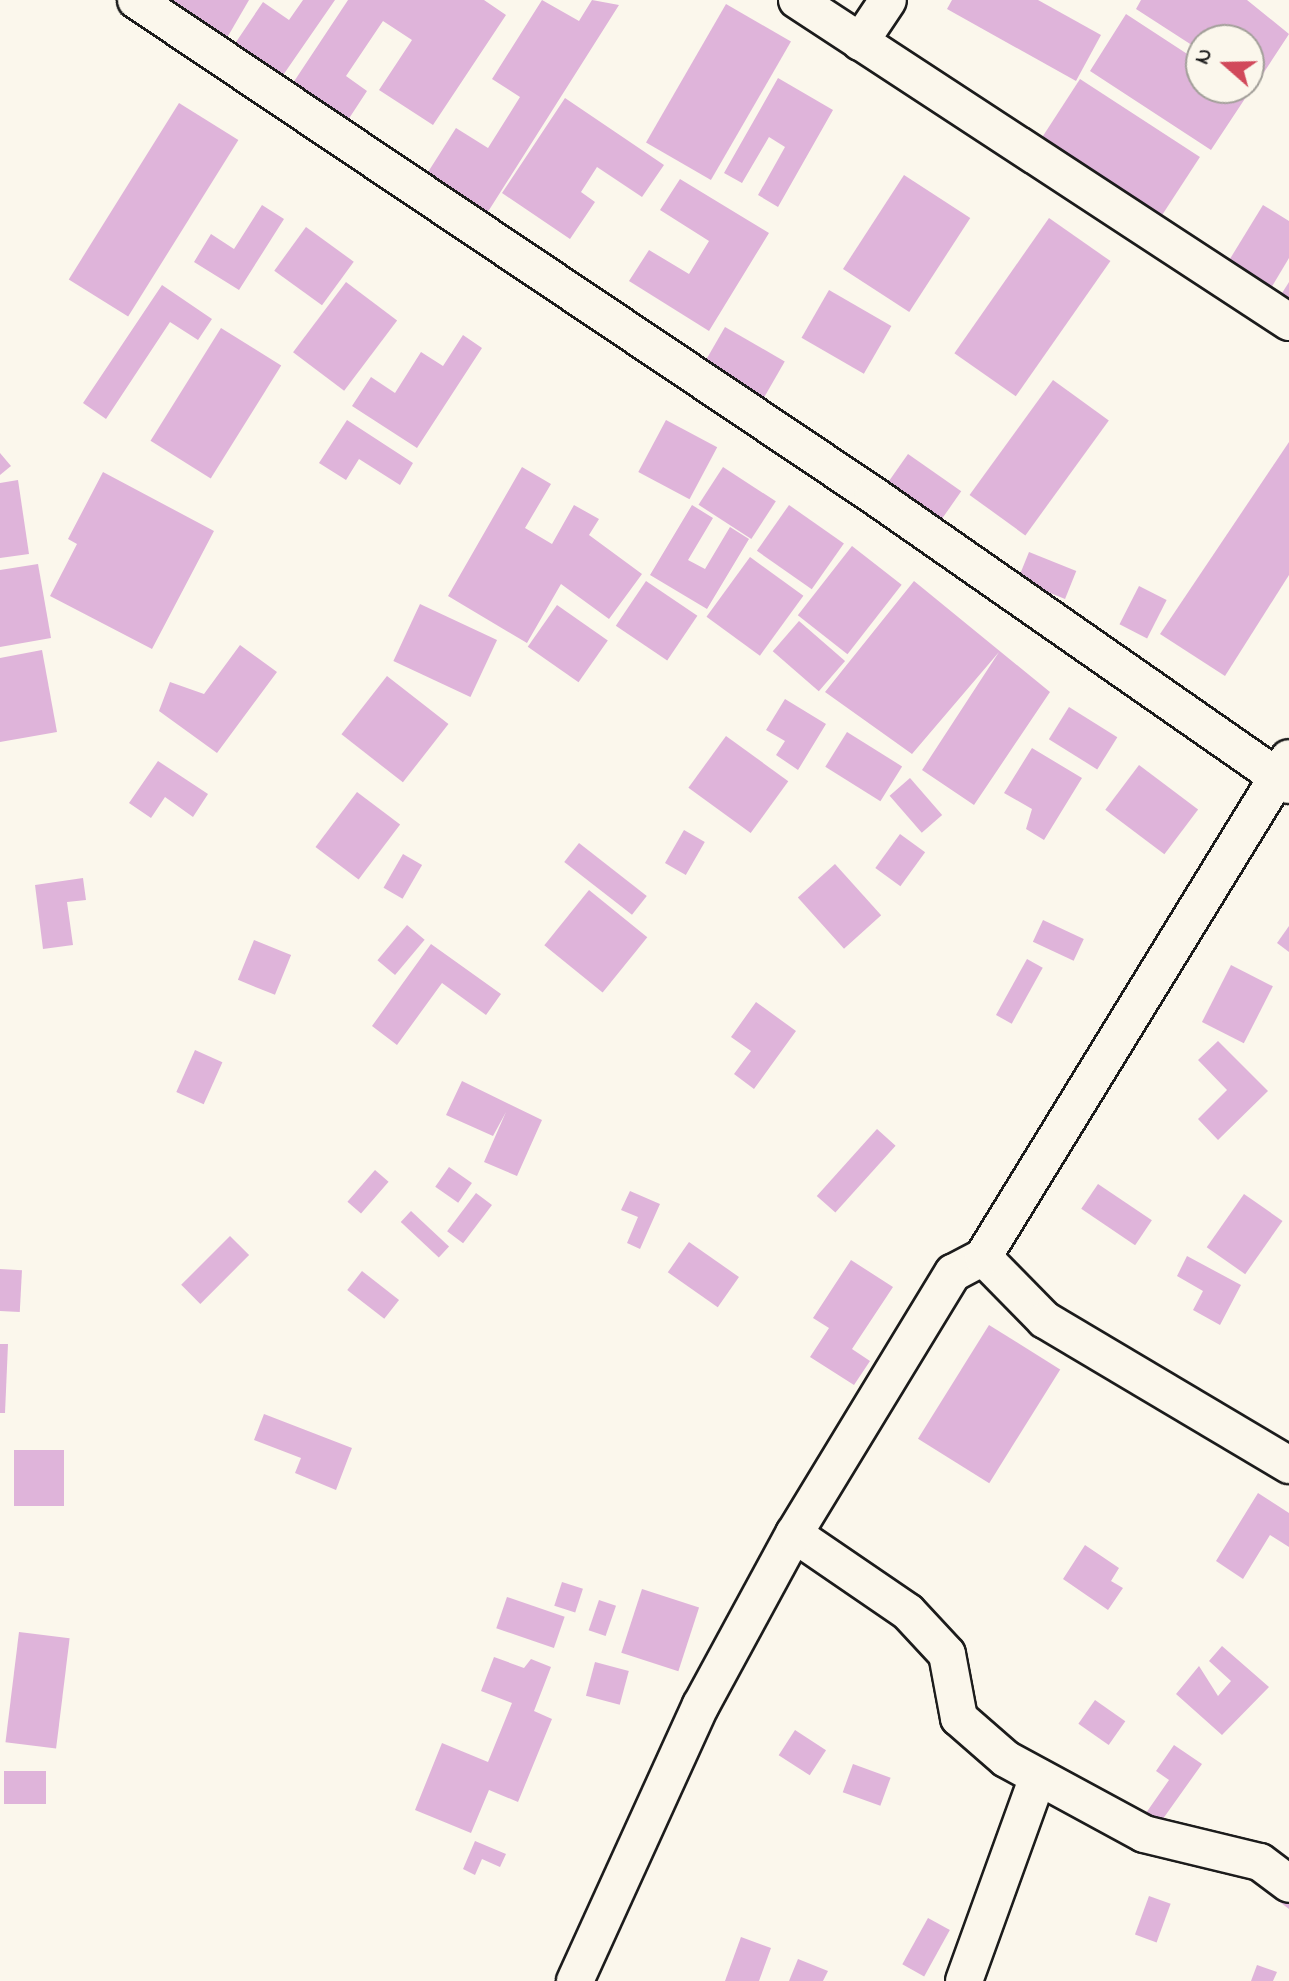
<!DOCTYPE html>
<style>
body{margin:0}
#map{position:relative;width:1289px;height:1981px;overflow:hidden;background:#fbf7ec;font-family:"Indie Flower",sans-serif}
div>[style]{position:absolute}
.building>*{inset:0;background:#dfb4da;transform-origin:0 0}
.roads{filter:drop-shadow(2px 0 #1c1c1c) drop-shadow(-2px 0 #1c1c1c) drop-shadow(0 2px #1c1c1c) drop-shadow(0 -2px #1c1c1c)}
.minor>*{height:36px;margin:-18px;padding:0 18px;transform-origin:18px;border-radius:18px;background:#fbf7ec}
span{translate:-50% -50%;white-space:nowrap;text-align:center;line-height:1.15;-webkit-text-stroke:7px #fbf7ec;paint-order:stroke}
.north{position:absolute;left:1185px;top:24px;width:80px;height:80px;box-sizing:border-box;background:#fbf7ec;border:2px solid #a29f99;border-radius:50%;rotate:290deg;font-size:22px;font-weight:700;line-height:32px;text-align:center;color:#1c1c1c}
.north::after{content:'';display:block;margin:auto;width:28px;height:36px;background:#d1495b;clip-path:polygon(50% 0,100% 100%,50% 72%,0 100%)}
</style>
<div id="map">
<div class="building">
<div style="clip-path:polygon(168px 0,249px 0,224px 43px)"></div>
<div style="clip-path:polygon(303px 0,335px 0,279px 81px,232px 48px,263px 2px,289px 20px)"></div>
<div style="clip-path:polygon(348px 0,484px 0,506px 15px,433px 125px,379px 90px,412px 40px,383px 21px,346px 76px,367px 91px,348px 120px,293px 83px)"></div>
<div style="clip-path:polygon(542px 0,579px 21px,592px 0,619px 5px,484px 218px,423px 180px,456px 128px,488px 148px,520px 97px,492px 79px)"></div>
<div style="clip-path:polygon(952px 0,1038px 0,1101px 35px,1076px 81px,947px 9px)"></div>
<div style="clip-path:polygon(1141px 0,1247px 0,1289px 34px,1255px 86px,1249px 82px,1249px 40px,1201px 40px,1201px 51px,1136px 9px)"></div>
<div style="left:726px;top:4px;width:75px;height:160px;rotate:30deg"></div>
<div style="clip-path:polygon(1126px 14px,1201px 63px,1201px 88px,1248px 94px,1211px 150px,1090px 71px)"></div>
<div style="clip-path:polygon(778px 78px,833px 110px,778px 207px,758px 195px,785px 147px,769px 137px,742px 183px,724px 173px)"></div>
<div style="left:1080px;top:79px;width:143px;height:73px;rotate:33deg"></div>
<div style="clip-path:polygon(565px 98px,664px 165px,642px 197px,597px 167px,581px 192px,595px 202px,570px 239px,502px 193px)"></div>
<div style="left:179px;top:103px;width:70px;height:208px;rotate:32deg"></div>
<div style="left:904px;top:175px;width:79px;height:112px;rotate:33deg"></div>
<div style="clip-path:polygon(680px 179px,769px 233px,709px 331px,629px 281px,649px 250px,689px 274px,709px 241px,660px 210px)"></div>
<div style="clip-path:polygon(262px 205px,284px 219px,239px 290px,194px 262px,211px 234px,234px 249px)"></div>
<div style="clip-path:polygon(1263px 205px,1289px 221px,1289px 258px,1268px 293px,1225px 267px)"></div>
<div style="left:1049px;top:218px;width:75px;height:165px;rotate:35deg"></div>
<div style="left:306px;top:227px;width:59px;height:54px;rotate:36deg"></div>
<div style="left:346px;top:282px;width:64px;height:88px;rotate:37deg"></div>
<div style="clip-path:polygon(1289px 282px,1289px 309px,1277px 301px)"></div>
<div style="clip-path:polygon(162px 285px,212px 319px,198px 340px,170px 322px,106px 419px,83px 403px)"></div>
<div style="left:829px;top:290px;width:72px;height:55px;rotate:30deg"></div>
<div style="left:725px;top:327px;width:69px;height:52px;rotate:30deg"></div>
<div style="left:221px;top:328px;width:71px;height:133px;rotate:32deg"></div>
<div style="clip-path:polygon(463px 335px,482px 348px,417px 448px,352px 406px,371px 377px,395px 393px,421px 352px,443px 366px)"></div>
<div style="left:1053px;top:380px;width:69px;height:142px;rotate:36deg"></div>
<div style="clip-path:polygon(347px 420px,413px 463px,400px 485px,359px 459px,346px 480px,319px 463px)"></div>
<div style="left:666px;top:420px;width:58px;height:59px;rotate:28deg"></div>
<div style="clip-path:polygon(1289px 442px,1289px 575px,1225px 676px,1160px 634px)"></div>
<div style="clip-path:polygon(0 453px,11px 466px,0 475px)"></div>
<div style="left:908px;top:454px;width:65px;height:41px;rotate:35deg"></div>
<div style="clip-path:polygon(522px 467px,551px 484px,525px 528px,552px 544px,574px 505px,599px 519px,589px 535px,642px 574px,609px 619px,561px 584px,527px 643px,448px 596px)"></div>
<div style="left:723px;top:467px;width:63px;height:45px;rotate:33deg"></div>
<div style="clip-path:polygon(103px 472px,214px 531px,152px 649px,50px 596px,77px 544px,68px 539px)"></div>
<div style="clip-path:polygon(18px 480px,29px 554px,0 558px,0 483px)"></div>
<div style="clip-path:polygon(692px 505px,713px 518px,688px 560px,705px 569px,730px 527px,749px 539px,707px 609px,650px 575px)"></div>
<div style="left:789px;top:505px;width:67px;height:56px;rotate:35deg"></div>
<div style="left:852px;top:546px;width:63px;height:88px;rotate:38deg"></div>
<div style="left:1029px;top:552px;width:51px;height:30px;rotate:22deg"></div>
<div style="left:750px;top:557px;width:66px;height:74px;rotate:36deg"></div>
<div style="clip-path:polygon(38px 564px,51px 638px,0 647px,0 570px)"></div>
<div style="left:646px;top:581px;width:62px;height:54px;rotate:34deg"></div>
<div style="clip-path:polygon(914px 581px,1050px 692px,974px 805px,922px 770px,999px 652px,912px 754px,825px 692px)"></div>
<div style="left:1139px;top:586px;width:31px;height:43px;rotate:27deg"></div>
<div style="left:420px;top:604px;width:85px;height:63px;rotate:25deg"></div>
<div style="left:557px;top:605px;width:62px;height:51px;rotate:35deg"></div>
<div style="left:799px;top:621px;width:61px;height:40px;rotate:41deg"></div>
<div style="clip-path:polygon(240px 645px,277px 672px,217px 753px,159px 711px,170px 682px,204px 694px)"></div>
<div style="clip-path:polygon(42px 650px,57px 732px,0 742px,0 658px)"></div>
<div style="left:387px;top:676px;width:78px;height:74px;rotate:38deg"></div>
<div style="clip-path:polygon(785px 699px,826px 724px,798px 770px,776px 755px,785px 741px,766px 730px)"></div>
<div style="left:1069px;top:707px;width:57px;height:38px;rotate:32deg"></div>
<div style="left:847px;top:732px;width:65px;height:41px;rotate:32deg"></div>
<div style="left:726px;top:736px;width:77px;height:64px;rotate:36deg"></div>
<div style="clip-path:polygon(1032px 748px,1082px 778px,1044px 840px,1026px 829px,1032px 809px,1004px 793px)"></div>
<div style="clip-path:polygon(158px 761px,208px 794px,193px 817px,165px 797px,151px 818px,129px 803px)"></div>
<div style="left:1139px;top:765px;width:74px;height:56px;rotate:37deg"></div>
<div style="left:910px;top:778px;width:49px;height:27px;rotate:49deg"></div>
<div style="left:357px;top:792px;width:54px;height:69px;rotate:37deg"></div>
<div style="left:684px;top:830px;width:24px;height:38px;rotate:30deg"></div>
<div style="left:900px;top:834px;width:31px;height:42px;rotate:36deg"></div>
<div style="left:579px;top:843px;width:86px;height:24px;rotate:38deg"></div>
<div style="left:403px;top:854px;width:22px;height:39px;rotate:30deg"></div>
<div style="left:835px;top:864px;width:69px;height:50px;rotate:48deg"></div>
<div style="clip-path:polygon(83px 878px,86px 900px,67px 902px,73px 945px,43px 949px,35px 885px)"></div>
<div style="left:589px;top:890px;width:75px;height:71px;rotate:39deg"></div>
<div style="left:1043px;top:920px;width:45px;height:24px;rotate:25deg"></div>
<div style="left:407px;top:925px;width:23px;height:46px;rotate:40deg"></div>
<div style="clip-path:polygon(1289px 926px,1289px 952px,1277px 943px)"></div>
<div style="left:254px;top:940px;width:40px;height:43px;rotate:22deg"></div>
<div style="clip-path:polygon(431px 944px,501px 994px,486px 1015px,442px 983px,397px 1045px,372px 1026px)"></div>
<div style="left:1027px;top:959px;width:18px;height:64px;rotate:29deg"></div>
<div style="left:1231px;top:965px;width:47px;height:64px;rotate:27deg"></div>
<div style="clip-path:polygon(756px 1002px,796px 1031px,754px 1089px,734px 1074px,751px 1051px,731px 1037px)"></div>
<div style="clip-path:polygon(1218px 1041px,1268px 1091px,1218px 1140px,1198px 1119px,1227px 1090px,1198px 1060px)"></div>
<div style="left:195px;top:1050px;width:30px;height:46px;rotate:24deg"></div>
<div style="clip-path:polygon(462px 1081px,542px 1120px,517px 1176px,484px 1162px,506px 1112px,493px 1136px,446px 1115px)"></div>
<div style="left:877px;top:1129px;width:25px;height:90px;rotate:42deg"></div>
<div style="left:449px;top:1167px;width:28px;height:24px;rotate:35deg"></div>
<div style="left:375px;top:1170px;width:18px;height:42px;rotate:41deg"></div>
<div style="left:1098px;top:1184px;width:65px;height:30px;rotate:34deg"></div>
<div style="clip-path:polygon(630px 1191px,660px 1204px,640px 1249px,627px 1243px,638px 1217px,621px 1210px)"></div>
<div style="left:476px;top:1193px;width:20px;height:48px;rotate:37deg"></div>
<div style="left:1244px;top:1194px;width:47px;height:65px;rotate:35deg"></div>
<div style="left:411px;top:1211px;width:52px;height:15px;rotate:43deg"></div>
<div style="left:230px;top:1236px;width:27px;height:69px;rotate:45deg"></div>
<div style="left:689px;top:1242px;width:61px;height:37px;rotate:35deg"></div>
<div style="clip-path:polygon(1187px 1256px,1241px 1285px,1220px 1325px,1193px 1310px,1203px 1291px,1177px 1276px)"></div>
<div style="clip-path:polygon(851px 1260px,893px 1287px,852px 1349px,870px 1361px,854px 1385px,810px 1357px,829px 1328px,813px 1318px)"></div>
<div style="left:0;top:1269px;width:22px;height:42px;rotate:3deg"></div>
<div style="left:362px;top:1271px;width:47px;height:24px;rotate:38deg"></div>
<div style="left:989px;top:1325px;width:84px;height:134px;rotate:32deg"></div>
<div style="clip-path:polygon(0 1344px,8px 1344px,5px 1413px,0 1413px)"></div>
<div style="clip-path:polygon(264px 1414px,352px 1448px,336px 1490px,295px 1473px,301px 1458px,254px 1440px)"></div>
<div style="left:14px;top:1450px;width:50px;height:56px"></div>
<div style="clip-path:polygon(1258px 1493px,1289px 1513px,1289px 1547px,1270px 1535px,1243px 1579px,1216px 1561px)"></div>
<div style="clip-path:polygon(1085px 1545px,1119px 1568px,1111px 1581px,1123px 1588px,1108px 1610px,1063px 1579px)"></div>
<div style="left:562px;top:1582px;width:22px;height:25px;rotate:18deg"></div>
<div style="left:642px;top:1589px;width:60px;height:67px;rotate:18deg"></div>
<div style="left:507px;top:1597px;width:61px;height:33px;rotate:19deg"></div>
<div style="left:599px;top:1600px;width:18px;height:32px;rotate:19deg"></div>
<div style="left:19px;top:1632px;width:51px;height:111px;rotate:7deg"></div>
<div style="clip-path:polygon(1222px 1646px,1269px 1687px,1222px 1735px,1176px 1694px,1199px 1666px,1218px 1696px,1231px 1681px,1209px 1661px)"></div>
<div style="clip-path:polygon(494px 1657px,524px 1668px,531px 1659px,551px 1667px,534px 1711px,552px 1719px,518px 1802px,489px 1790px,471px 1833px,415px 1810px,442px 1743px,488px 1762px,512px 1703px,481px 1691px)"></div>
<div style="left:595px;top:1662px;width:35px;height:35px;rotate:15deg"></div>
<div style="left:1095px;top:1700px;width:37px;height:29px;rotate:35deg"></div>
<div style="left:795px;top:1730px;width:37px;height:30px;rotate:33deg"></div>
<div style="clip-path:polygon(1174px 1745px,1202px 1764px,1160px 1823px,1146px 1813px,1169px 1780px,1156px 1771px)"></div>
<div style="left:853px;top:1764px;width:40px;height:30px;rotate:20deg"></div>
<div style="left:4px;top:1771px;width:42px;height:33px"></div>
<div style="clip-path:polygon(475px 1841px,506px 1854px,500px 1867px,482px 1859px,475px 1875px,463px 1869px)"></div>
<div style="clip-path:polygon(1273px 1878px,1289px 1890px,1289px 1909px,1264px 1890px)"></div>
<div style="left:1149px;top:1896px;width:23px;height:41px;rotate:20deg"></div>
<div style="left:928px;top:1918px;width:25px;height:53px;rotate:29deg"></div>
<div style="clip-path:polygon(741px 1937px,771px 1948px,759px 1981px,725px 1981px)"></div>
<div style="clip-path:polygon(798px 1959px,828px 1971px,823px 1981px,789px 1981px)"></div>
<div style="clip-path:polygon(1257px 1965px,1277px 1972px,1273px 1981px,1251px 1981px)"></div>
</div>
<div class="roads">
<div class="minor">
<div style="left:136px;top:0;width:888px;rotate:33.89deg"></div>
<div style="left:873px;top:495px;width:507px;rotate:34.88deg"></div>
<div style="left:797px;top:0;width:588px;rotate:33.2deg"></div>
<div style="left:860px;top:42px;width:50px;rotate:-56.3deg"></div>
<div style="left:983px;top:1257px;width:88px;rotate:45.5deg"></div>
<div style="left:1045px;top:1320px;width:284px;rotate:30.7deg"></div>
<div style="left:794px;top:1534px;width:138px;rotate:34.4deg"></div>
<div style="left:908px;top:1612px;width:57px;rotate:47.1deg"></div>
<div style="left:947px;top:1654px;width:65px;rotate:79.4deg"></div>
<div style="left:959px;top:1718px;width:62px;rotate:41.1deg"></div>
<div style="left:1006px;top:1759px;width:157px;rotate:28.5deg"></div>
<div style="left:1144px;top:1834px;width:119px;rotate:13.6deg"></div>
<div style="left:1260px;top:1862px;width:36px;rotate:37deg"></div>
<div style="left:575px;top:1981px;width:303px;rotate:-65.5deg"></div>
<div style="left:701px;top:1705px;width:195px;rotate:-61.5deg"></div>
<div style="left:794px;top:1534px;width:306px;rotate:-58.7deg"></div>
<div style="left:953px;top:1273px;width:34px;rotate:-28deg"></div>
<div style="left:983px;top:1257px;width:585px;rotate:-58.48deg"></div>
<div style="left:964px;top:1981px;width:217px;rotate:-70.1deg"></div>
</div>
</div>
<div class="north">N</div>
</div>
